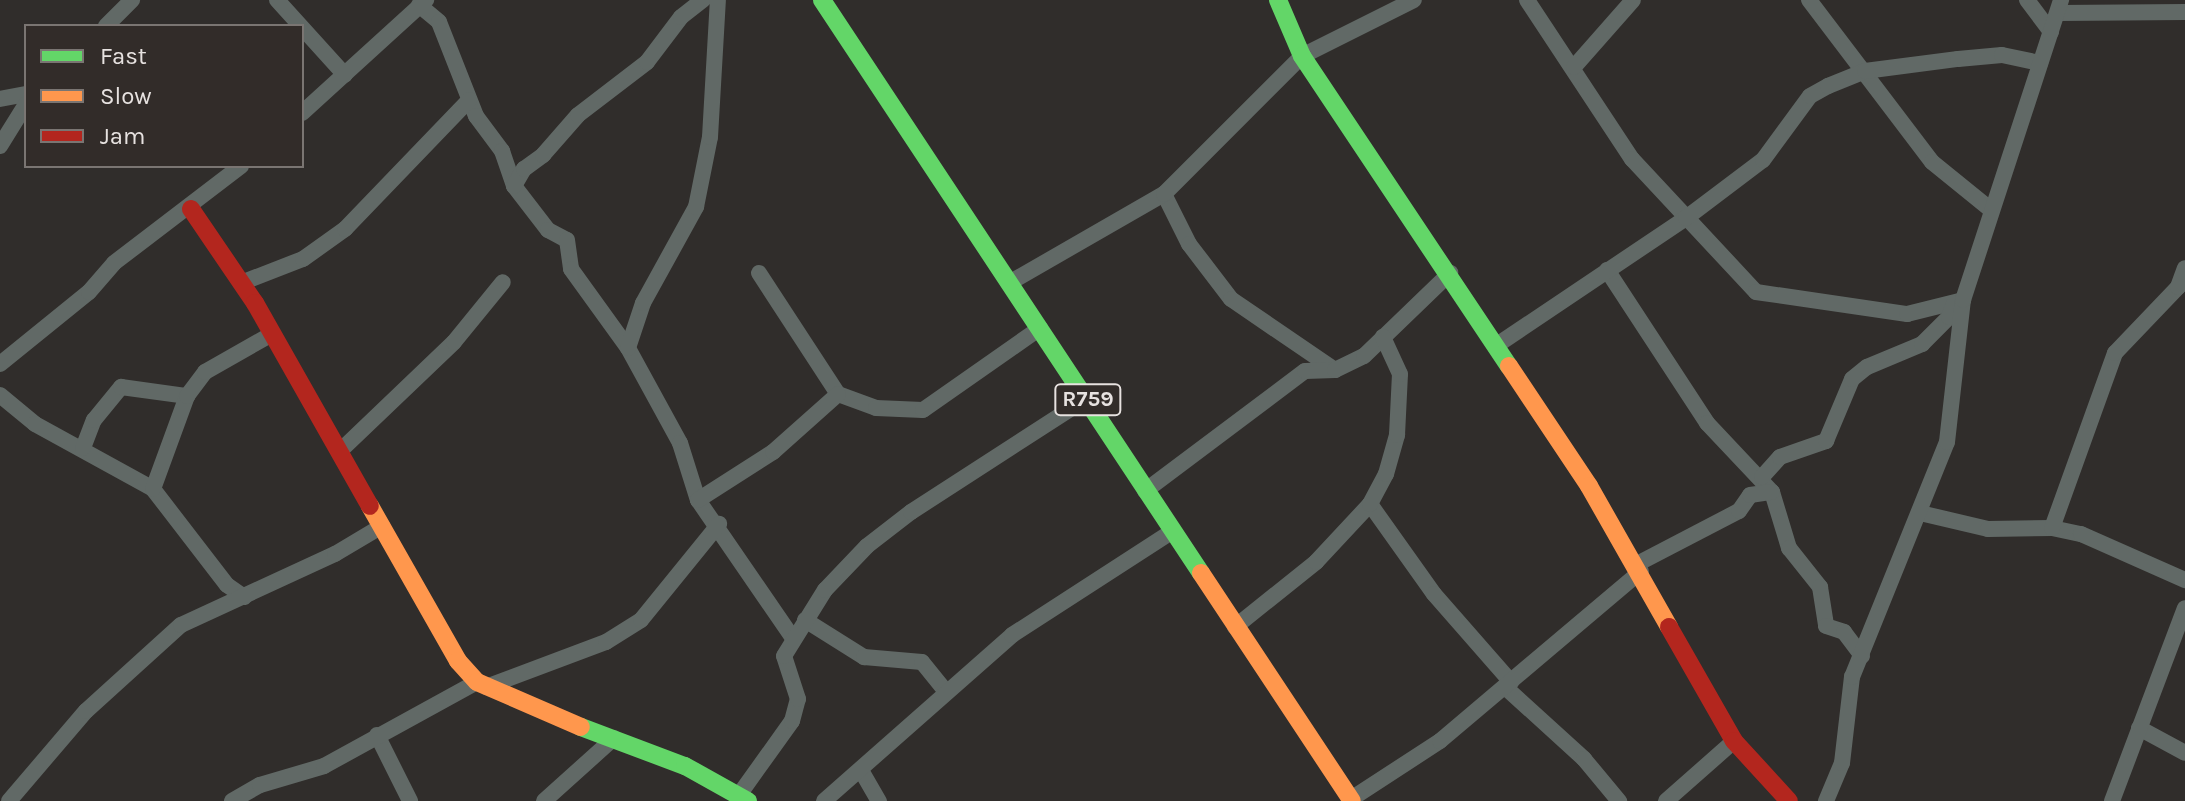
<!DOCTYPE html>
<style>
body{margin:0}
#map{position:relative;width:2185px;height:801px;overflow:hidden;background:#302d2b;font-family:Karla,sans-serif}
div>[style]{position:absolute}
.street>*{height:16px;margin:-8px;padding:0 8px;transform-origin:8px;border-radius:8px;background:#616966}
.fast>*{height:18px;margin:-9px;padding:0 9px;transform-origin:9px;border-radius:9px;background:#63d668}
.slow>*{height:18px;margin:-9px;padding:0 9px;transform-origin:9px;border-radius:9px;background:#ff974d}
.jam>*{height:18px;margin:-9px;padding:0 9px;transform-origin:9px;border-radius:9px;background:#b3261e}
span{translate:-50% -50%;white-space:nowrap;text-align:center;line-height:1.15;-webkit-text-stroke:6px #322c29;paint-order:stroke}
.shield-label span{padding:2px 6px;background:#322c29;border:2px solid;border-radius:6px;-webkit-text-stroke-width:0}
.shield-label{font-size:22px;color:#e7e2e0;font-weight:700}
.legend{position:absolute;left:24px;top:24px;width:280px;height:144px;box-sizing:border-box;background:#322c29;border:2px solid #7a7572;margin:0;padding:10px 14px;list-style:none;font-size:24px;color:#e7e2e0}
.legend li{display:flex;align-items:center;gap:16px;height:40px}
.legend b{width:40px;border:2px solid #7a7572}
</style>
<div id="map">
<div class="street">
<div style="left:277px;top:0;width:101px;rotate:47.8deg"></div>
<div style="left:1527px;top:0;width:191px;rotate:56.6deg"></div>
<div style="left:1632px;top:159px;width:182px;rotate:47deg"></div>
<div style="left:1756px;top:292px;width:153px;rotate:8.3deg"></div>
<div style="left:1907px;top:314px;width:58px;rotate:-14deg"></div>
<div style="left:1809px;top:0;width:203px;rotate:52.8deg"></div>
<div style="left:1932px;top:162px;width:75px;rotate:39deg"></div>
<div style="left:2027px;top:0;width:40px;rotate:53deg"></div>
<div style="left:419px;top:5px;width:26px;rotate:40deg"></div>
<div style="left:439px;top:22px;width:101px;rotate:68.5deg"></div>
<div style="left:476px;top:116px;width:44px;rotate:53.4deg"></div>
<div style="left:502px;top:151px;width:37px;rotate:71deg"></div>
<div style="left:514px;top:186px;width:56px;rotate:52.3deg"></div>
<div style="left:548px;top:230px;width:21px;rotate:28deg"></div>
<div style="left:567px;top:240px;width:29px;rotate:82deg"></div>
<div style="left:571px;top:269px;width:97px;rotate:54.2deg"></div>
<div style="left:628px;top:348px;width:108px;rotate:61.3deg"></div>
<div style="left:680px;top:443px;width:60px;rotate:72.5deg"></div>
<div style="left:698px;top:500px;width:168px;rotate:55.5deg"></div>
<div style="left:2058px;top:13px;width:127px;rotate:-0.5deg"></div>
<div style="left:106px;top:26px;width:37px;rotate:-45deg"></div>
<div style="left:1574px;top:67px;width:89px;rotate:-48.6deg"></div>
<div style="left:0;top:99px;width:26px;rotate:-11deg"></div>
<div style="left:302px;top:113px;width:168px;rotate:-42.3deg"></div>
<div style="left:0;top:146px;width:49px;rotate:-58.2deg"></div>
<div style="left:514px;top:186px;width:20px;rotate:-60deg"></div>
<div style="left:524px;top:169px;width:24px;rotate:-36deg"></div>
<div style="left:543px;top:155px;width:53px;rotate:-48.8deg"></div>
<div style="left:578px;top:115px;width:87px;rotate:-37.5deg"></div>
<div style="left:647px;top:62px;width:56px;rotate:-52.9deg"></div>
<div style="left:681px;top:17px;width:28px;rotate:-38deg"></div>
<div style="left:1164px;top:194px;width:56px;rotate:63.4deg"></div>
<div style="left:1189px;top:244px;width:69px;rotate:52.6deg"></div>
<div style="left:1231px;top:299px;width:126px;rotate:34.3deg"></div>
<div style="left:1607px;top:270px;width:183px;rotate:56.8deg"></div>
<div style="left:1707px;top:423px;width:95px;rotate:46.7deg"></div>
<div style="left:1772px;top:492px;width:59px;rotate:73.1deg"></div>
<div style="left:1789px;top:548px;width:50px;rotate:51.5deg"></div>
<div style="left:1820px;top:587px;width:39px;rotate:81deg"></div>
<div style="left:1826px;top:626px;width:19px;rotate:18deg"></div>
<div style="left:1844px;top:632px;width:30px;rotate:53deg"></div>
<div style="left:759px;top:273px;width:145px;rotate:56.9deg"></div>
<div style="left:838px;top:394px;width:40px;rotate:20.2deg"></div>
<div style="left:876px;top:408px;width:47px;rotate:2.4deg"></div>
<div style="left:923px;top:410px;width:143px;rotate:-35deg"></div>
<div style="left:241px;top:283px;width:66px;rotate:-21.2deg"></div>
<div style="left:303px;top:259px;width:52px;rotate:-35.5deg"></div>
<div style="left:345px;top:229px;width:179px;rotate:-46.1deg"></div>
<div style="left:1009px;top:283px;width:179px;rotate:-29.9deg"></div>
<div style="left:1164px;top:194px;width:195px;rotate:-45deg"></div>
<div style="left:1302px;top:56px;width:125px;rotate:-26.6deg"></div>
<div style="left:1497px;top:345px;width:228px;rotate:-33.9deg"></div>
<div style="left:1686px;top:218px;width:96px;rotate:-37deg"></div>
<div style="left:1763px;top:160px;width:79px;rotate:-53.7deg"></div>
<div style="left:1810px;top:96px;width:21px;rotate:-29deg"></div>
<div style="left:1828px;top:86px;width:40px;rotate:-22deg"></div>
<div style="left:1865px;top:71px;width:94px;rotate:-7.4deg"></div>
<div style="left:1958px;top:59px;width:44px;rotate:-5.2deg"></div>
<div style="left:2002px;top:55px;width:39px;rotate:12deg"></div>
<div style="left:628px;top:348px;width:47px;rotate:-71.6deg"></div>
<div style="left:643px;top:303px;width:110px;rotate:-61.1deg"></div>
<div style="left:696px;top:207px;width:71px;rotate:-78.7deg"></div>
<div style="left:710px;top:137px;width:137px;rotate:-86.7deg"></div>
<div style="left:0;top:364px;width:114px;rotate:-39deg"></div>
<div style="left:89px;top:292px;width:38px;rotate:-49deg"></div>
<div style="left:114px;top:263px;width:160px;rotate:-37.4deg"></div>
<div style="left:0;top:395px;width:45px;rotate:39.6deg"></div>
<div style="left:35px;top:424px;width:135px;rotate:28.8deg"></div>
<div style="left:153px;top:489px;width:121px;rotate:52.4deg"></div>
<div style="left:227px;top:585px;width:21px;rotate:35deg"></div>
<div style="left:83px;top:448px;width:30px;rotate:-69deg"></div>
<div style="left:94px;top:420px;width:43px;rotate:-50.7deg"></div>
<div style="left:121px;top:387px;width:67px;rotate:7.8deg"></div>
<div style="left:339px;top:452px;width:159px;rotate:-43.7deg"></div>
<div style="left:454px;top:342px;width:77px;rotate:-50.8deg"></div>
<div style="left:1762px;top:477px;width:27px;rotate:-48deg"></div>
<div style="left:1780px;top:457px;width:49px;rotate:-19.2deg"></div>
<div style="left:1826px;top:441px;width:67px;rotate:-67.2deg"></div>
<div style="left:1852px;top:379px;width:19px;rotate:-39deg"></div>
<div style="left:1867px;top:367px;width:60px;rotate:-22.7deg"></div>
<div style="left:1922px;top:344px;width:38px;rotate:-45deg"></div>
<div style="left:1949px;top:317px;width:15px;rotate:-70deg"></div>
<div style="left:153px;top:489px;width:99px;rotate:-69.9deg"></div>
<div style="left:187px;top:396px;width:30px;rotate:-53deg"></div>
<div style="left:205px;top:372px;width:77px;rotate:-29.6deg"></div>
<div style="left:1145px;top:491px;width:200px;rotate:-36.9deg"></div>
<div style="left:1305px;top:371px;width:30px;rotate:-2deg"></div>
<div style="left:1335px;top:370px;width:32px;rotate:-26deg"></div>
<div style="left:1364px;top:356px;width:120px;rotate:-44deg"></div>
<div style="left:698px;top:500px;width:89px;rotate:-32.6deg"></div>
<div style="left:773px;top:452px;width:87px;rotate:-41.7deg"></div>
<div style="left:1370px;top:504px;width:110px;rotate:54.6deg"></div>
<div style="left:1434px;top:594px;width:117px;rotate:48.8deg"></div>
<div style="left:1920px;top:513px;width:70px;rotate:13.2deg"></div>
<div style="left:1988px;top:529px;width:64px;rotate:-0.9deg"></div>
<div style="left:2052px;top:528px;width:30px;rotate:12deg"></div>
<div style="left:2081px;top:534px;width:114px;rotate:23.9deg"></div>
<div style="left:2052px;top:528px;width:186px;rotate:-70.2deg"></div>
<div style="left:2115px;top:353px;width:91px;rotate:-46.3deg"></div>
<div style="left:2178px;top:287px;width:20px;rotate:-70deg"></div>
<div style="left:1637px;top:564px;width:115px;rotate:-27.5deg"></div>
<div style="left:1739px;top:511px;width:19px;rotate:-55deg"></div>
<div style="left:1750px;top:495px;width:22px;rotate:-8deg"></div>
<div style="left:805px;top:620px;width:70px;rotate:32.1deg"></div>
<div style="left:864px;top:657px;width:58px;rotate:4.9deg"></div>
<div style="left:922px;top:662px;width:36px;rotate:51deg"></div>
<div style="left:1235px;top:627px;width:104px;rotate:-38.7deg"></div>
<div style="left:1316px;top:562px;width:79px;rotate:-47deg"></div>
<div style="left:1370px;top:504px;width:34px;rotate:-62deg"></div>
<div style="left:1386px;top:474px;width:41px;rotate:-74.2deg"></div>
<div style="left:1397px;top:435px;width:61px;rotate:-87.2deg"></div>
<div style="left:1400px;top:374px;width:41px;rotate:-114.7deg"></div>
<div style="left:486px;top:687px;width:128px;rotate:-20.6deg"></div>
<div style="left:606px;top:642px;width:41px;rotate:-32.2deg"></div>
<div style="left:641px;top:620px;width:124px;rotate:-50.9deg"></div>
<div style="left:1505px;top:687px;width:107px;rotate:42.3deg"></div>
<div style="left:1584px;top:759px;width:55px;rotate:50.2deg"></div>
<div style="left:2139px;top:728px;width:52px;rotate:28.5deg"></div>
<div style="left:377px;top:735px;width:74px;rotate:63.4deg"></div>
<div style="left:862px;top:772px;width:34px;rotate:60deg"></div>
<div style="left:739px;top:795px;width:91px;rotate:-54.4deg"></div>
<div style="left:792px;top:721px;width:23px;rotate:-75deg"></div>
<div style="left:798px;top:699px;width:45px;rotate:-108deg"></div>
<div style="left:784px;top:656px;width:78px;rotate:-58.2deg"></div>
<div style="left:825px;top:590px;width:61px;rotate:-46.3deg"></div>
<div style="left:867px;top:546px;width:56px;rotate:-37.7deg"></div>
<div style="left:911px;top:512px;width:210px;rotate:-32.9deg"></div>
<div style="left:1351px;top:799px;width:106px;rotate:-33.1deg"></div>
<div style="left:1440px;top:741px;width:263px;rotate:-40.2deg"></div>
<div style="left:9px;top:801px;width:118px;rotate:-49.5deg"></div>
<div style="left:86px;top:711px;width:128px;rotate:-42.2deg"></div>
<div style="left:181px;top:625px;width:170px;rotate:-24.8deg"></div>
<div style="left:335px;top:554px;width:55px;rotate:-30.8deg"></div>
<div style="left:232px;top:801px;width:32px;rotate:-30deg"></div>
<div style="left:260px;top:785px;width:67px;rotate:-16.5deg"></div>
<div style="left:324px;top:766px;width:175px;rotate:-28.8deg"></div>
<div style="left:544px;top:801px;width:94px;rotate:-42deg"></div>
<div style="left:824px;top:801px;width:251px;rotate:-41.4deg"></div>
<div style="left:1012px;top:635px;width:192px;rotate:-32.9deg"></div>
<div style="left:1666px;top:801px;width:91px;rotate:-41.4deg"></div>
<div style="left:1826px;top:801px;width:41px;rotate:-67.2deg"></div>
<div style="left:1842px;top:763px;width:87px;rotate:-83.4deg"></div>
<div style="left:1852px;top:677px;width:253px;rotate:-68deg"></div>
<div style="left:1947px;top:442px;width:143px;rotate:-83.6deg"></div>
<div style="left:1963px;top:300px;width:316px;rotate:-71.9deg"></div>
<div style="left:2112px;top:801px;width:206px;rotate:-69.3deg"></div>
</div>
<div class="fast">
<div style="left:822px;top:0;width:687px;rotate:56.52deg"></div>
<div style="left:1278px;top:0;width:61px;rotate:66.8deg"></div>
<div style="left:1302px;top:56px;width:373px;rotate:56.3deg"></div>
<div style="left:581px;top:727px;width:111px;rotate:20.6deg"></div>
<div style="left:685px;top:766px;width:72px;rotate:29.1deg"></div>
</div>
<div class="slow">
<div style="left:1509px;top:366px;width:144px;rotate:56.3deg"></div>
<div style="left:1589px;top:486px;width:162px;rotate:60.4deg"></div>
<div style="left:370px;top:506px;width:178px;rotate:60.4deg"></div>
<div style="left:458px;top:661px;width:28px;rotate:48deg"></div>
<div style="left:477px;top:682px;width:113px;rotate:23.4deg"></div>
<div style="left:1201px;top:573px;width:273px;rotate:56.5deg"></div>
</div>
<div class="jam">
<div style="left:191px;top:209px;width:114px;rotate:55.8deg"></div>
<div style="left:255px;top:303px;width:233px;rotate:60.5deg"></div>
<div style="left:1669px;top:627px;width:131px;rotate:60.3deg"></div>
<div style="left:1734px;top:741px;width:81px;rotate:47.5deg"></div>
</div>
<div class="shield-label">
<span style="left:1088px;top:400px">R759</span>
</div>
<ul class="legend">
<li><b style="height:10px;background:#63d668"></b>Fast</li>
<li><b style="height:10px;background:#ff974d"></b>Slow</li>
<li><b style="height:10px;background:#b3261e"></b>Jam</li>
</ul>
</div>
